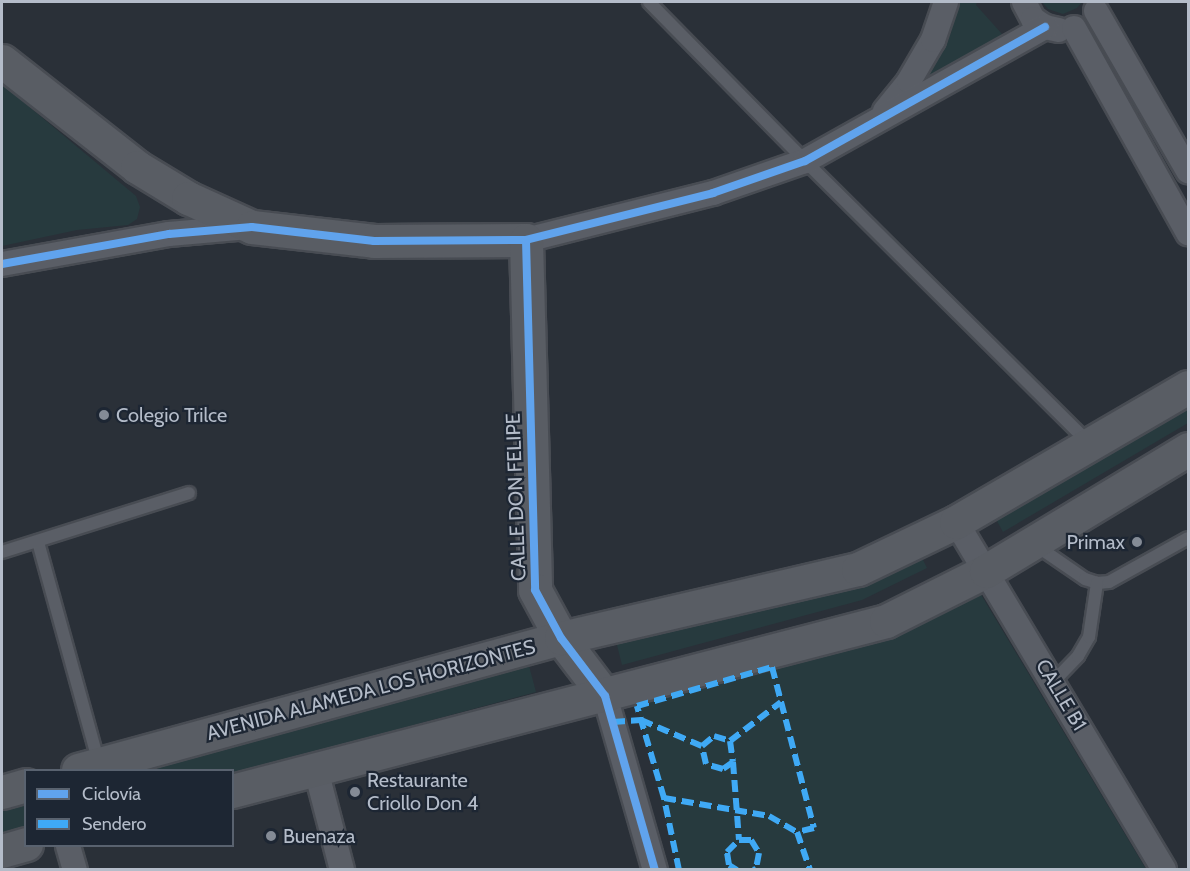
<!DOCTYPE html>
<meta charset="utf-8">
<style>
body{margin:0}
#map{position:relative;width:1190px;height:871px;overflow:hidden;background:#2a3038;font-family:Cabin,sans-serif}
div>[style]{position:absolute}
.green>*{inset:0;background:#273a3e}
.roads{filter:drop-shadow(2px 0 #484c53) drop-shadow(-2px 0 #484c53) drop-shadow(0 2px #484c53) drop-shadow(0 -2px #484c53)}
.lane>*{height:12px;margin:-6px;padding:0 6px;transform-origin:6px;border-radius:6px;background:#5a5e66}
.street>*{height:24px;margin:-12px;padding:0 12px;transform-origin:12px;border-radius:12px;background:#5a5e66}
.secondary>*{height:33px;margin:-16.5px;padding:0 16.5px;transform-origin:16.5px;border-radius:16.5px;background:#595d64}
.quiet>*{height:6px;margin-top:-3px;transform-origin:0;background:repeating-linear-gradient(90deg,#3fa9f5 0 12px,transparent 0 18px)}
.cycleway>*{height:8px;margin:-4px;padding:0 4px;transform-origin:4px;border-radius:4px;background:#60a3ed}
.dots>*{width:16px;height:16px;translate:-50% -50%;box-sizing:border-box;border:3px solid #1d2633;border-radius:50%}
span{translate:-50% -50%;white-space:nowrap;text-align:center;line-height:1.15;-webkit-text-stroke:4.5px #1d2633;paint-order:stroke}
.poi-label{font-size:20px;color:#b4bcc9}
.left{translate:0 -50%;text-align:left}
.right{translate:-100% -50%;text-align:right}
.street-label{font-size:20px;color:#b4bcc9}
.frame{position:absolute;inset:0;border:3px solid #b4bcc9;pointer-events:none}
.legend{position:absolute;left:24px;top:769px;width:210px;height:78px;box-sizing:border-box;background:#1d2633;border:2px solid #59626f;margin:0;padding:8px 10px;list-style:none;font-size:18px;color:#b4bcc9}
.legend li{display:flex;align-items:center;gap:12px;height:30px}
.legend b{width:30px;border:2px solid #59626f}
</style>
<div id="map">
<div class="green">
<div style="clip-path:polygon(956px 2px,977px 2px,976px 5px,1002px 34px,991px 46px,927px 79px,926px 71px,951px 33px)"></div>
<div style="clip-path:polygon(1042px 2px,1082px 2px,1077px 8px,1063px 14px,1048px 9px)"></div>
<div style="clip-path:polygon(2px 84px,136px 196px,140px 207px,137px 219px,128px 225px,77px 230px,2px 246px)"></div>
<div style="clip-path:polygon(1182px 400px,1188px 410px,1188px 423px,1003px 532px,992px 512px)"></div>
<div style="clip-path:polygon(917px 548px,927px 568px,862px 600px,622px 665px,616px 641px)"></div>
<div style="clip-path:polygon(980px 593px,1146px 869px,678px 869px,637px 705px,906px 629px)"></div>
<div style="clip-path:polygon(528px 662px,536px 692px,233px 774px,232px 770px,125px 770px)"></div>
<div style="clip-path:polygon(25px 797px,25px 830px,2px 836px,2px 804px)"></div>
</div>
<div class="roads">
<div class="lane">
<div style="left:649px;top:2px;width:223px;rotate:45.5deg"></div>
<div style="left:805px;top:161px;width:399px;rotate:44.8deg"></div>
<div style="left:38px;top:542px;width:229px;rotate:74.6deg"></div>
<div style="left:1034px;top:544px;width:62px;rotate:34.5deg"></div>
<div style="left:1085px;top:579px;width:13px;rotate:18deg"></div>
<div style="left:1097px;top:583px;width:12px;rotate:-5deg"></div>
<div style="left:1109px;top:582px;width:90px;rotate:-29.1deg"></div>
<div style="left:2px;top:552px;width:196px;rotate:-17.5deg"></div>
<div style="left:1054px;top:681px;width:35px;rotate:-46deg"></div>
<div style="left:1078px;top:656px;width:22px;rotate:-60deg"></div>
<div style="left:1089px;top:637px;width:55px;rotate:-81.6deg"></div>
</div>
<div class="street">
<div style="left:1024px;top:2px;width:19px;rotate:62deg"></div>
<div style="left:1033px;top:19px;width:14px;rotate:34deg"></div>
<div style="left:1045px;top:27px;width:14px;rotate:12deg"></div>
<div style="left:1096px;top:11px;width:185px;rotate:60.1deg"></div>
<div style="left:1074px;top:28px;width:235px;rotate:60.9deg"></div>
<div style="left:885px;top:111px;width:38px;rotate:-51deg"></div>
<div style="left:909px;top:81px;width:48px;rotate:-59.7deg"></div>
<div style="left:933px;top:40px;width:40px;rotate:-71.1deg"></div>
<div style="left:526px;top:240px;width:193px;rotate:-14.1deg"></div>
<div style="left:713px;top:193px;width:97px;rotate:-19.2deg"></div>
<div style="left:805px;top:161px;width:275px;rotate:-29.2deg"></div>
<div style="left:2px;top:264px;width:170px;rotate:-10.2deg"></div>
<div style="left:169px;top:234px;width:80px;rotate:-5deg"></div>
<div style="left:956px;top:522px;width:405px;rotate:59.1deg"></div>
<div style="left:605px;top:696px;width:181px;rotate:74deg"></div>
<div style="left:316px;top:770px;width:103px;rotate:75.4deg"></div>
<div style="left:68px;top:846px;width:25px;rotate:74deg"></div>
</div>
<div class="secondary">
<div style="left:2px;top:61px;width:172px;rotate:38.1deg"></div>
<div style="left:137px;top:167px;width:60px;rotate:31.3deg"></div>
<div style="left:188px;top:198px;width:70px;rotate:24.4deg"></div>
<div style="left:252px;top:227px;width:123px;rotate:6.5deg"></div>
<div style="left:374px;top:241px;width:152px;rotate:-0.4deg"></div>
<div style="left:526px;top:240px;width:350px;rotate:88.5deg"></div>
<div style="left:535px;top:590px;width:55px;rotate:61.6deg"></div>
<div style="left:561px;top:638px;width:73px;rotate:52.8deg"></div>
<div style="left:78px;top:770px;width:501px;rotate:-15.29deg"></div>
<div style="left:561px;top:638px;width:305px;rotate:-13.1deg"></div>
<div style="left:858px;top:569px;width:109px;rotate:-25.6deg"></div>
<div style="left:956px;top:522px;width:268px;rotate:-30.2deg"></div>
<div style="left:232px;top:791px;width:676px;rotate:-14.57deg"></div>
<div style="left:886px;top:621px;width:112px;rotate:-26.6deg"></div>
<div style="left:986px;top:571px;width:236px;rotate:-31.1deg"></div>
<div style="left:2px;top:792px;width:25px;rotate:-16deg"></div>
<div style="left:2px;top:851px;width:25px;rotate:-16deg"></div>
</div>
</div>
<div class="quiet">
<div style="left:613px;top:722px;width:28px;rotate:-4deg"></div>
<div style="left:641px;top:720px;width:66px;rotate:23.1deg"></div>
<div style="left:714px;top:736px;width:17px;rotate:17deg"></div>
<div style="left:730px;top:741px;width:21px;rotate:82deg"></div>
<div style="left:733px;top:762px;width:12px;rotate:145deg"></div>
<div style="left:723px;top:769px;width:18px;rotate:-164deg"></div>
<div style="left:706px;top:764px;width:18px;rotate:-103deg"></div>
<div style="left:702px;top:746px;width:16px;rotate:-40deg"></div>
<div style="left:730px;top:741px;width:64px;rotate:-37.4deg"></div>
<div style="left:733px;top:762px;width:78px;rotate:85.6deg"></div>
<div style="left:664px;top:798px;width:107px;rotate:9.7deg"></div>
<div style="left:769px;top:816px;width:32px;rotate:30deg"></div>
<div style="left:679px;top:870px;width:74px;rotate:-101.8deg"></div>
<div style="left:664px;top:798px;width:96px;rotate:-106.4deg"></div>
<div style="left:637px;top:706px;width:141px;rotate:-16.1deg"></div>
<div style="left:772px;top:667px;width:166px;rotate:75.4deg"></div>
<div style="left:814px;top:828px;width:17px;rotate:167deg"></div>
<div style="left:797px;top:832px;width:40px;rotate:71.1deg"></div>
<div style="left:737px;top:870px;width:9px;rotate:-148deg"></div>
<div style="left:729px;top:865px;width:13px;rotate:-99deg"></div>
<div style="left:727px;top:852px;width:17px;rotate:-45deg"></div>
<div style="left:739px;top:840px;width:12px"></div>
<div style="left:751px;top:840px;width:15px;rotate:58deg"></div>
<div style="left:759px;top:853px;width:16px;rotate:101deg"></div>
<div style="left:756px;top:869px;width:3px;rotate:162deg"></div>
</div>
<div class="cycleway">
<div style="left:526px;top:240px;width:350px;rotate:88.5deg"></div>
<div style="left:535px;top:590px;width:55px;rotate:61.6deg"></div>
<div style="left:561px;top:638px;width:73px;rotate:52.8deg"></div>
<div style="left:605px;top:696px;width:181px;rotate:74deg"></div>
<div style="left:2px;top:264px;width:170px;rotate:-10.2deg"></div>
<div style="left:169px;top:234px;width:83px;rotate:-4.8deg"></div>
<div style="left:252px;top:227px;width:123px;rotate:6.5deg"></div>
<div style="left:374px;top:241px;width:152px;rotate:-0.4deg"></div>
<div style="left:526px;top:240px;width:193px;rotate:-14.1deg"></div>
<div style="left:713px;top:193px;width:97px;rotate:-19.2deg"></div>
<div style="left:805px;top:161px;width:275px;rotate:-29.2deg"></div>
</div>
<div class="dots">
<div style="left:104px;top:415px;background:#848b96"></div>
<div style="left:1137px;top:542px;background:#848b96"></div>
<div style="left:355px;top:792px;background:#848b96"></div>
<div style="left:271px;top:836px;background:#848b96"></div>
</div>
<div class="poi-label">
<span class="left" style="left:116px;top:415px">Colegio Trilce</span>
<span class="right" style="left:1125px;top:542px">Primax</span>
<span class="left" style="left:367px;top:792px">Restaurante<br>Criollo Don 4</span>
<span class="left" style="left:283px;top:836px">Buenaza</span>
</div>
<div class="street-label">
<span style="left:516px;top:497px;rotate:-92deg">CALLE DON FELIPE</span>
<span style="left:371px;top:690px;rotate:-15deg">AVENIDA ALAMEDA LOS HORIZONTES</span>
<span style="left:1061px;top:695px;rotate:59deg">CALLE B1</span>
</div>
<div class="frame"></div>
<ul class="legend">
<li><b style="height:8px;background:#60a3ed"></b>Ciclovía</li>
<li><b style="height:8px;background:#3fa9f5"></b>Sendero</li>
</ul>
</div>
